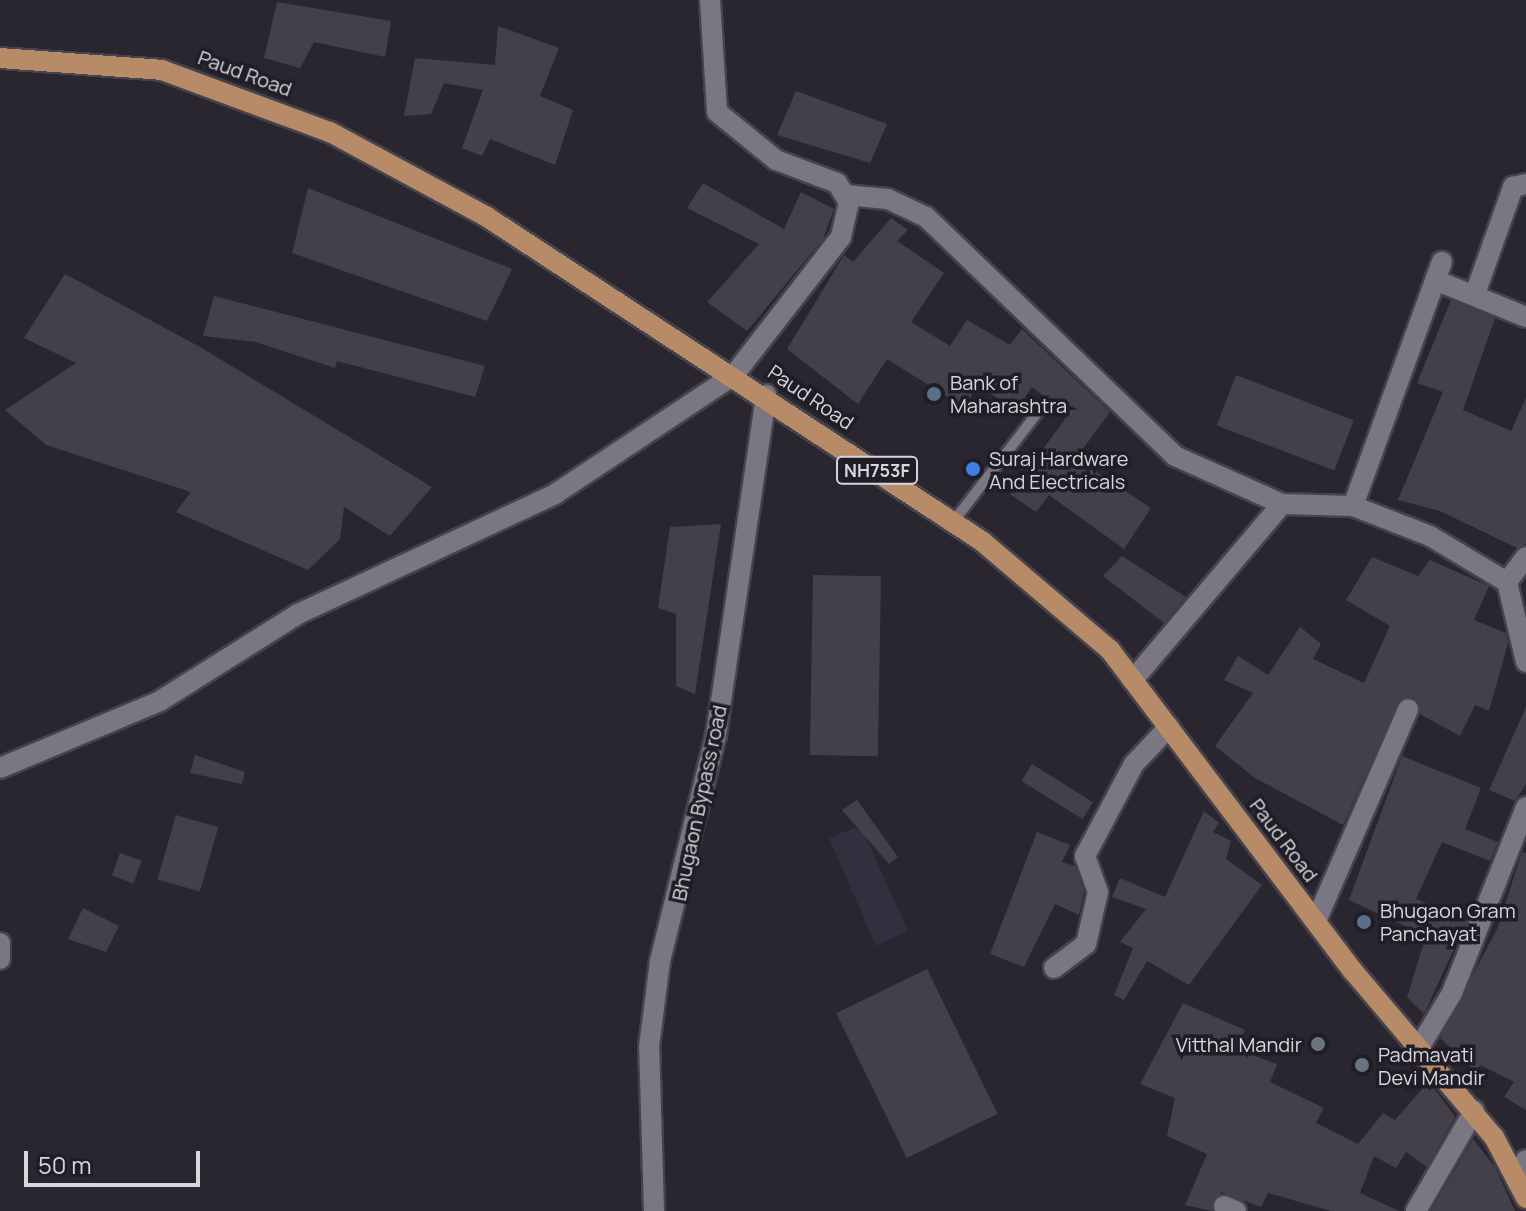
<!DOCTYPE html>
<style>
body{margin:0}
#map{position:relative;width:1526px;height:1211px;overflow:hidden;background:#292630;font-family:Manrope,sans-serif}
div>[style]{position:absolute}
.built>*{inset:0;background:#342f3e}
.building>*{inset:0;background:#43404a;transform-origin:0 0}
.roads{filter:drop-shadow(2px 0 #45434b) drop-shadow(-2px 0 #45434b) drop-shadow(0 2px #45434b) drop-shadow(0 -2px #45434b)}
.lane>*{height:10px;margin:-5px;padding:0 5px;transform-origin:5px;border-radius:5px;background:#7a7782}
.street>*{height:20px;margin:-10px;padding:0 10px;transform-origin:10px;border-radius:10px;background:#7a7782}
.secondary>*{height:20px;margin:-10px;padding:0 10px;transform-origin:10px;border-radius:10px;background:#7a7782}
.primary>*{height:20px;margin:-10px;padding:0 10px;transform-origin:10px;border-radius:10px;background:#b88b68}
.dots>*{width:22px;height:22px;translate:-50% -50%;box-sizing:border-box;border:4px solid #201d26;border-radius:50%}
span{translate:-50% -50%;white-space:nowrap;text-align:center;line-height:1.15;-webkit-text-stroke:7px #201d26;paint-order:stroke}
.shield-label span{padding:2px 6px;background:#201d26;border:2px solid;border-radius:6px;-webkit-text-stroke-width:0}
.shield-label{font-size:18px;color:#d8d6dd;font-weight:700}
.street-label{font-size:20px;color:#d8d6dd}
.poi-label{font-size:20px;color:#d8d6dd}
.left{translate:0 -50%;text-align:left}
.right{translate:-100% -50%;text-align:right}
.scale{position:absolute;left:24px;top:1151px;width:176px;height:36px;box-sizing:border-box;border:4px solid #d8d6dd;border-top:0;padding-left:10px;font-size:24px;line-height:28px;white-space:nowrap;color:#d8d6dd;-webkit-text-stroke:6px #201d26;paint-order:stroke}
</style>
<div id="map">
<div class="built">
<div style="clip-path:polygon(854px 828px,863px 831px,908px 931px,876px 946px,829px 838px)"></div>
</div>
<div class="building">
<div style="clip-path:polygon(277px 2px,391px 21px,385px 57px,314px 42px,300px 68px,264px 58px)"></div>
<div style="clip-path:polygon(498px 26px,559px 48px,540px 96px,573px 110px,555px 165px,490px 139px,482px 156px,462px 148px,483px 90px,444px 83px,431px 114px,404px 116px,415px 58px,495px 65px)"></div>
<div style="clip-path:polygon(796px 91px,887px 124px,870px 163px,777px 135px)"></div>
<div style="clip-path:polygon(703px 183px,784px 229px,801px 192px,834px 209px,823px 239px,747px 331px,707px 302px,759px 244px,687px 208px)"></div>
<div style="clip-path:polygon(308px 188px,512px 269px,487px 321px,292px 253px)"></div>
<div style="clip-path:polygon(891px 218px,908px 230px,897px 241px,944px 273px,911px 322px,950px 346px,967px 320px,1010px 345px,1022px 329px,1110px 412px,1076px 458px,1151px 508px,1124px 549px,1049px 495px,1036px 512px,1010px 494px,1068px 415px,1032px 387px,1016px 410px,977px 385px,965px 408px,887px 359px,858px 404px,787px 349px,844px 255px,853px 262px)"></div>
<div style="clip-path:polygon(65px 274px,200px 347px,432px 487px,390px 536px,344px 507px,340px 539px,308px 570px,176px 512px,191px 492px,46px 445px,5px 410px,76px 363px,24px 338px)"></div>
<div style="clip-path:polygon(214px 296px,485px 366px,475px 397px,337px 361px,335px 368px,256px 342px,203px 336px)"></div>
<div style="clip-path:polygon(1451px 300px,1495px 318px,1463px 410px,1511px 431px,1526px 398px,1526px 544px,1517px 548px,1440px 511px,1398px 500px,1443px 392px,1417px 383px)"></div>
<div style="left:1236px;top:375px;width:126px;height:54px;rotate:21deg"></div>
<div style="clip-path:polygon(721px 524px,695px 694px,676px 686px,676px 614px,658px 608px,670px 527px)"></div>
<div style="clip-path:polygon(1122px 556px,1186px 597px,1164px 623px,1103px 576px)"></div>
<div style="clip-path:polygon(1372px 557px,1418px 576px,1430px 560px,1489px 586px,1474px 620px,1506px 633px,1508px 643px,1489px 711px,1475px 705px,1460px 736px,1420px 714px,1414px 697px,1400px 699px,1343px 825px,1255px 778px,1215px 746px,1253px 693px,1224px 680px,1238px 656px,1268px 675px,1300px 627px,1321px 644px,1313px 659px,1364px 683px,1390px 626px,1346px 600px)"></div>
<div style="left:813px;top:575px;width:68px;height:180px;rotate:1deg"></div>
<div style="clip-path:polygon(1526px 707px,1526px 784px,1515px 801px,1489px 790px)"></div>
<div style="clip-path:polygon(195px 755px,245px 772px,242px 784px,190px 773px)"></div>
<div style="clip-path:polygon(1402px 756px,1481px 788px,1465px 829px,1498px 842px,1490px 861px,1442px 842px,1416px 899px,1467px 921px,1424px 1014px,1407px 997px,1426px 936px,1349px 900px)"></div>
<div style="left:1032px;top:764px;width:72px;height:20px;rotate:32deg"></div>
<div style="clip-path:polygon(857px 800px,898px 857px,889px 864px,842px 810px)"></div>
<div style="clip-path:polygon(1204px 811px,1219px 823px,1213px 832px,1231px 841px,1226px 859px,1262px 885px,1189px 985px,1147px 961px,1124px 1000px,1114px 995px,1133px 948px,1120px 942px,1146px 909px,1112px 897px,1120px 878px,1165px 897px)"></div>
<div style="left:176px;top:815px;width:44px;height:67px;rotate:16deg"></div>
<div style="clip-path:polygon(1037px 832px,1070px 845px,1062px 862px,1075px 866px,1084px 891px,1079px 915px,1055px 904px,1024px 967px,990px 954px)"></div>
<div style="clip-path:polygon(1522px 852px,1526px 853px,1526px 1110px,1504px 1097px,1514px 1082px,1480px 1065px,1476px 1072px,1440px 1038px,1497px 929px)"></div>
<div style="left:120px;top:853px;width:23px;height:24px;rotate:20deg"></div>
<div style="clip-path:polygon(83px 908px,119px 926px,106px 952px,68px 939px)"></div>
<div style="left:927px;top:969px;width:161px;height:101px;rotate:64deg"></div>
<div style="clip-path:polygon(1183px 1003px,1245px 1030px,1237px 1049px,1277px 1064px,1270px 1082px,1324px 1108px,1316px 1123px,1358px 1144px,1383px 1113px,1395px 1120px,1429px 1081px,1455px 1117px,1427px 1167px,1406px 1152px,1396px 1168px,1374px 1156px,1360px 1193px,1399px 1211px,1331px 1211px,1268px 1193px,1261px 1207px,1221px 1192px,1212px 1211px,1185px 1205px,1207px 1154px,1167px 1136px,1175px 1098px,1140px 1084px)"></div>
<div style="clip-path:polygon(1473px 1139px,1495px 1167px,1515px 1211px,1431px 1211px)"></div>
</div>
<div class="roads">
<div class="lane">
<div style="left:953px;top:522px;width:139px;rotate:-52.3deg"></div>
</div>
<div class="street">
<div style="left:845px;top:195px;width:43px;rotate:5.3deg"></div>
<div style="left:888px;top:199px;width:42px;rotate:25.3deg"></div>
<div style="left:926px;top:217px;width:345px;rotate:43.8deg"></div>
<div style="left:1175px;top:456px;width:117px;rotate:24.2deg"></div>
<div style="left:1282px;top:504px;width:231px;rotate:130.3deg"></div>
<div style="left:1435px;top:280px;width:98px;rotate:22.1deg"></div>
<div style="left:1475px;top:294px;width:114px;rotate:-70.4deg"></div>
<div style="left:1513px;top:187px;width:13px;rotate:-13deg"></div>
<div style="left:1282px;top:504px;width:71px;rotate:1.6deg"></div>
<div style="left:1353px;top:506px;width:83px;rotate:21.3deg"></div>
<div style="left:1430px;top:536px;width:90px;rotate:30.9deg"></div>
<div style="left:1507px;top:582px;width:82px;rotate:76.6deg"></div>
<div style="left:1353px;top:506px;width:260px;rotate:-70deg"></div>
<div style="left:1507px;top:582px;width:31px;rotate:-53deg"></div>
<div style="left:0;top:768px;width:173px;rotate:-22.7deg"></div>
<div style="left:160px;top:701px;width:163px;rotate:-32.2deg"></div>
<div style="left:298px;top:614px;width:284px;rotate:-25deg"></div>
<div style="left:555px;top:494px;width:215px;rotate:-33.6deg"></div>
<div style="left:1316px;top:921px;width:231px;rotate:-66.5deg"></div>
<div style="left:0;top:943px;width:16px;rotate:90deg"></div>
<div style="left:1054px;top:968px;width:40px;rotate:-37deg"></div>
<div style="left:1086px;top:944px;width:53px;rotate:-77deg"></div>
<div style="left:1098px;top:892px;width:38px;rotate:-110deg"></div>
<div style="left:1085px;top:856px;width:104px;rotate:-62deg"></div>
<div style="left:1134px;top:764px;width:51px;rotate:-46.6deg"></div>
<div style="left:1417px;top:1051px;width:68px;rotate:-58.9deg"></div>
<div style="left:1452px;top:993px;width:200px;rotate:-68.3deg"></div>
<div style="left:1518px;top:1183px;width:24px;rotate:-71deg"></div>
<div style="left:1224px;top:1206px;width:13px;rotate:23deg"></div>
<div style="left:654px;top:1211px;width:164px;rotate:-91.7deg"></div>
<div style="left:649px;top:1047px;width:87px;rotate:-82.7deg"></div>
<div style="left:660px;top:961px;width:233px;rotate:-76.1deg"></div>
<div style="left:716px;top:735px;width:344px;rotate:-81.6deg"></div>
<div style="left:1416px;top:1211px;width:116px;rotate:-59.9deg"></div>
</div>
<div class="secondary">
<div style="left:710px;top:0;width:112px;rotate:86.4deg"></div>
<div style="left:717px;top:112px;width:76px;rotate:39.1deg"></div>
<div style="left:776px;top:160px;width:65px;rotate:20.7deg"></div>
<div style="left:837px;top:183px;width:22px;rotate:58deg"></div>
<div style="left:849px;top:202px;width:36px;rotate:103deg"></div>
<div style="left:841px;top:237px;width:175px;rotate:127.8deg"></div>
</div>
<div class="primary">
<div style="left:0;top:58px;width:162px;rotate:4.2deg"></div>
<div style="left:162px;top:70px;width:179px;rotate:20.3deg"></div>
<div style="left:330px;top:132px;width:179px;rotate:28.4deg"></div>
<div style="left:487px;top:217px;width:593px;rotate:33.23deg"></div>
<div style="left:983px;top:542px;width:167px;rotate:40.4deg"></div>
<div style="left:1110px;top:650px;width:403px;rotate:52.9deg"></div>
<div style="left:1353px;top:971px;width:218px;rotate:49.7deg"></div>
<div style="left:1494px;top:1137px;width:69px;rotate:62.3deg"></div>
</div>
</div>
<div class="dots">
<div style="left:934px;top:394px;background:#5c6f8a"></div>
<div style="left:973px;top:469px;background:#3f7fe0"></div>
<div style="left:1364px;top:922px;background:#5c6f8a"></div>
<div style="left:1318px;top:1044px;background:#6b7280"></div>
<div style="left:1362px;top:1065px;background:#6b7280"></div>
</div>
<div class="shield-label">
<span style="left:877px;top:470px">NH753F</span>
</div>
<div class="street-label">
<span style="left:245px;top:73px;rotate:20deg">Paud Road</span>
<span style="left:811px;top:397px;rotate:34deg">Paud Road</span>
<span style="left:699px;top:803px;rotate:-78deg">Bhugaon Bypass road</span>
<span style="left:1284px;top:840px;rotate:53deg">Paud Road</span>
</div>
<div class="poi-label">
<span class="left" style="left:950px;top:394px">Bank of<br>Maharashtra</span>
<span class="left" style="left:989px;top:470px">Suraj Hardware<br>And Electricals</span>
<span class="left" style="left:1380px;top:922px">Bhugaon Gram<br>Panchayat</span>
<span class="right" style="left:1302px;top:1044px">Vitthal Mandir</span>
<span class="left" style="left:1378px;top:1066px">Padmavati<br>Devi Mandir</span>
</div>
<div class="scale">50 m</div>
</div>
